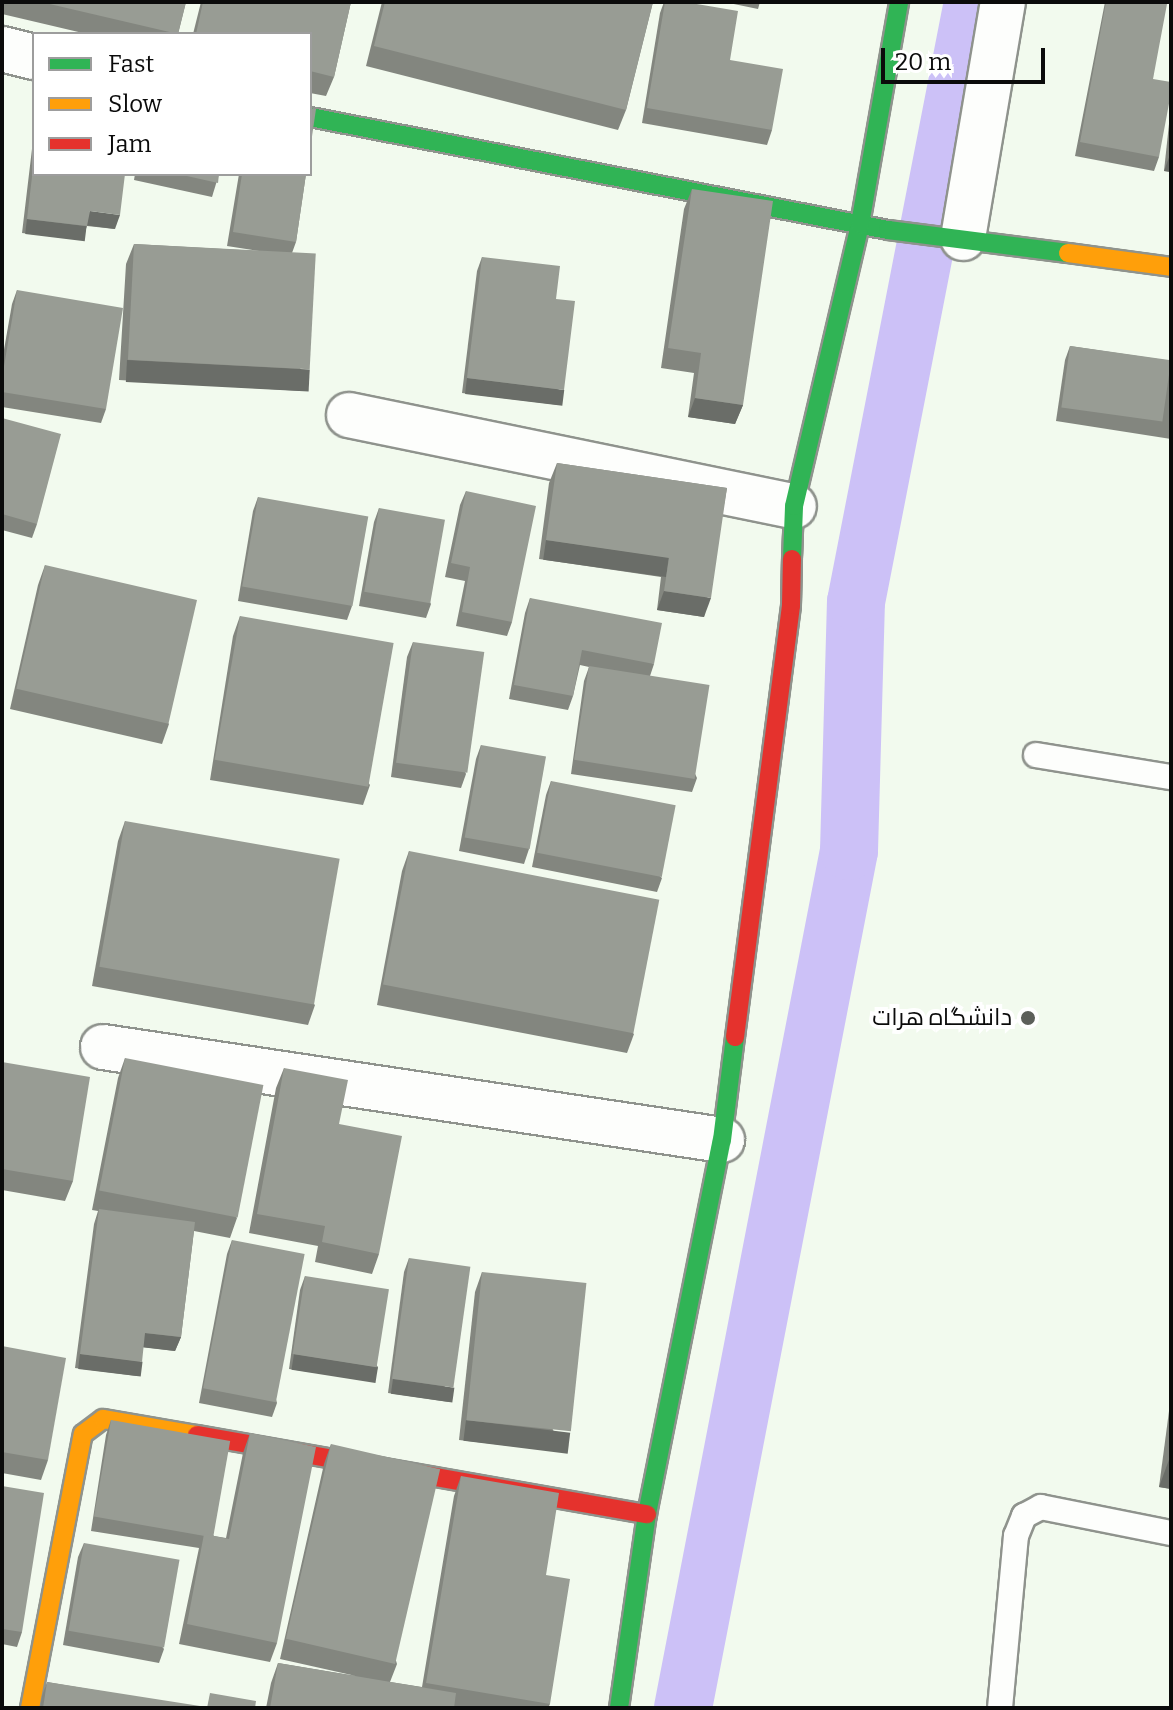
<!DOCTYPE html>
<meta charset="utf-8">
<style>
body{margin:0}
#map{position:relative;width:1173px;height:1710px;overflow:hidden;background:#f2faee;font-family:Bitter,Cairo,serif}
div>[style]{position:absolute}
.canal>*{height:58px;margin:-29px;padding:0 29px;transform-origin:29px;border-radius:29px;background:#ccc1f7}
.roads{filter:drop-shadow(2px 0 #8f938d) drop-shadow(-2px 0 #8f938d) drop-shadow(0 2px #8f938d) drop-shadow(0 -2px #8f938d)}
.lane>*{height:24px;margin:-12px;padding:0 12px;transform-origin:12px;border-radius:12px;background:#fdfefc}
.street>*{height:44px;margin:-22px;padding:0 22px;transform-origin:22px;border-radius:22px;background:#fdfefc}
.fast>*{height:18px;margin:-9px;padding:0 9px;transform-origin:9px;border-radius:9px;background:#30b455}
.slow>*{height:18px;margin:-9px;padding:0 9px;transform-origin:9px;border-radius:9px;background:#ff9f0a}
.jam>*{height:18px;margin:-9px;padding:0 9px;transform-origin:9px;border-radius:9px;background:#e5322d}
.wall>*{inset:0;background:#83867f}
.shaded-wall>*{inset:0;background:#6a6d68;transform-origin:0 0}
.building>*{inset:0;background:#989c94;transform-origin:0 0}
.dots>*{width:22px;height:22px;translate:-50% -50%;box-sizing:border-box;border:4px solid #fff;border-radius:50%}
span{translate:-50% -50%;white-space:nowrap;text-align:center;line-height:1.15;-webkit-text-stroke:8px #fff;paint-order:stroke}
.poi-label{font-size:24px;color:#0b0b0b}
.right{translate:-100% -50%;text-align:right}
.frame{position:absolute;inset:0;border:4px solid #0b0b0b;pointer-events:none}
.legend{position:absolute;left:32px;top:32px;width:280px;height:144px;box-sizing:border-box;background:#fff;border:2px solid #9d9d9d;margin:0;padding:10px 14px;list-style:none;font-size:24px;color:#0b0b0b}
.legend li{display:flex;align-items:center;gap:16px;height:40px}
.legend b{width:40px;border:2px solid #9d9d9d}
.scale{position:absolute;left:881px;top:48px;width:164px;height:36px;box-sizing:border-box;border:4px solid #0b0b0b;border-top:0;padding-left:10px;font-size:24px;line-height:28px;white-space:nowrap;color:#0b0b0b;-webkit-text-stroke:6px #fff;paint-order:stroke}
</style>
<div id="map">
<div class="canal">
<div style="left:683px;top:1708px;width:873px;rotate:-79.04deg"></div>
<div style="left:849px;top:851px;width:249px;rotate:-88.4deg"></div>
<div style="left:856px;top:602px;width:611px;rotate:-78.97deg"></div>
</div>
<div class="roads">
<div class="lane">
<div style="left:1036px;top:755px;width:137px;rotate:9.3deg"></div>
<div style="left:1000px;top:1708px;width:173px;rotate:-84.7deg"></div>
<div style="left:1016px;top:1536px;width:22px;rotate:-68deg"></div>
<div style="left:1024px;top:1516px;width:19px;rotate:-28deg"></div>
<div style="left:1041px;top:1507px;width:133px;rotate:11.3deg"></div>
</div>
<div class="street">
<div style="left:2px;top:49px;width:33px;rotate:14deg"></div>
<div style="left:963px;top:238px;width:239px;rotate:-80.4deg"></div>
<div style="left:349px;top:415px;width:454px;rotate:11.6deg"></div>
<div style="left:103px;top:1047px;width:626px;rotate:8.54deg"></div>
</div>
<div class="fast">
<div style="left:310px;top:117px;width:589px;rotate:11.06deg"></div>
<div style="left:888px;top:230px;width:181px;rotate:7.3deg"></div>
<div style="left:792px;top:559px;width:53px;rotate:-87.8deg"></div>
<div style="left:794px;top:506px;width:290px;rotate:-76.8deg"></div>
<div style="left:860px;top:224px;width:225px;rotate:-80deg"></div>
<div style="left:619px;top:1708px;width:196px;rotate:-81.8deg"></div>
<div style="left:647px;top:1514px;width:381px;rotate:-78.7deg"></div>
<div style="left:722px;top:1140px;width:104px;rotate:-82.8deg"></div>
</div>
<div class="slow">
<div style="left:1068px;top:253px;width:104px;rotate:7.7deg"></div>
<div style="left:30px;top:1708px;width:279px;rotate:-79.1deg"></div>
<div style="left:83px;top:1434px;width:25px;rotate:-37deg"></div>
<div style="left:103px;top:1419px;width:95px;rotate:9.7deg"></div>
</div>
<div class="jam">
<div style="left:735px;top:1037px;width:436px;rotate:-82.6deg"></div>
<div style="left:791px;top:605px;width:46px;rotate:-88.8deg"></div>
<div style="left:197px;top:1435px;width:457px;rotate:10deg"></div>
</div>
</div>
<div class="wall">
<div style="clip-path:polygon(2px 2px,186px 2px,178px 34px,87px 34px,2px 14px)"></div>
<div style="clip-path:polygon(201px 2px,351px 2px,334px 77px,326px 96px,310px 93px,310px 34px,193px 34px)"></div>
<div style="clip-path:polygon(382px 2px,653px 2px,626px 110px,618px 130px,366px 66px)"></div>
<div style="clip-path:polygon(664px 2px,685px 2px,730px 60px,772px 130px,767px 145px,642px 123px,660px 13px)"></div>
<div style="clip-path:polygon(724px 2px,760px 2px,758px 9px)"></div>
<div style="clip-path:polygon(1105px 2px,1155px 2px,1153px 79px,1159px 157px,1154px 171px,1075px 156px)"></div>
<div style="clip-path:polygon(1171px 105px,1171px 172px,1164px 171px)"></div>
<div style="clip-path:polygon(34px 132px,34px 174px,115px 229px,87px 226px,82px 240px,22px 233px)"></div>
<div style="clip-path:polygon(135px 174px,219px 174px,212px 197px,134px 180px)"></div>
<div style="clip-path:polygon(239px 174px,306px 174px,296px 242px,292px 253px,302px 391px,119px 380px,126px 264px,134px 244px,259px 251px,227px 246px)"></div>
<div style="clip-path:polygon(692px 189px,743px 405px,735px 424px,688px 417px,694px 373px,661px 368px,684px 209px)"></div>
<div style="clip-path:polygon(482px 257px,556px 299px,559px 405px,462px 393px,477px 271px)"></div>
<div style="clip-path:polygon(17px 290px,106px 409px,101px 423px,2px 407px,2px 361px,12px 304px)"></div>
<div style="clip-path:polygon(1070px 346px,1171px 361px,1171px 439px,1056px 421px,1065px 360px)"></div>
<div style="clip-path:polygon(2px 418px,37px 524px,32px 538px,2px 530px)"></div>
<div style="clip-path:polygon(557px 463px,727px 488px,704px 617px,657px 610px,661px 577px,539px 559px,549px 483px)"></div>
<div style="clip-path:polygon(466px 491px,512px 622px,507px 636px,456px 626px,465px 581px,445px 577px,460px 505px)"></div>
<div style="clip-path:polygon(258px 497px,352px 606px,347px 620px,238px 601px,253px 511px)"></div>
<div style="clip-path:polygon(379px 508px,431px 604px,426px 618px,359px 606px,374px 522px)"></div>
<div style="clip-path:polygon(45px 565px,169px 724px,162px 744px,10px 709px,38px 585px)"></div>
<div style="clip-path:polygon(530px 598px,654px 664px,650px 676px,697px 778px,692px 792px,571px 774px,584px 681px,589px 667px,580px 665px,573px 696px,568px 710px,509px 699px,525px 613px)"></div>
<div style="clip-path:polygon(240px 616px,370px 785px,363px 805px,210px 780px,233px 636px)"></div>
<div style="clip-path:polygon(413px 642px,466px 774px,461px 788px,391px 777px,407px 657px)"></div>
<div style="clip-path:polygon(481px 745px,529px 849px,524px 864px,459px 851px,476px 759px)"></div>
<div style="clip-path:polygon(551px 781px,662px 878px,657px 892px,532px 867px,546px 795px)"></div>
<div style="clip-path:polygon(125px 821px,315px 1005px,308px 1025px,92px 986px,118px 841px)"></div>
<div style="clip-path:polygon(409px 851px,634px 1034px,627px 1053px,377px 1005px,402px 871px)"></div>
<div style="clip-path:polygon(125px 1058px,237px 1218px,230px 1238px,194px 1231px,181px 1337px,175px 1351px,143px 1347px,137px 1376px,75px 1368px,94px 1224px,98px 1211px,92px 1210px,118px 1078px)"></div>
<div style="clip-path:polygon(2px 1062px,73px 1181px,65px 1201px,2px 1190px)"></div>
<div style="clip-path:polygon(284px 1068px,339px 1124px,379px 1254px,372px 1274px,315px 1262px,318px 1246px,249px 1233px,276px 1088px)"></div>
<div style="clip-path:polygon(232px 1240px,277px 1403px,272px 1417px,199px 1403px,227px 1254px)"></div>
<div style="clip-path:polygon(409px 1258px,449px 1402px,388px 1393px,404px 1272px)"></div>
<div style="clip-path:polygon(482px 1272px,563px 1452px,459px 1440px,475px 1292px)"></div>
<div style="clip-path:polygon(305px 1276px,378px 1367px,373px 1381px,289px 1369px,300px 1290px)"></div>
<div style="clip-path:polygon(2px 1346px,48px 1460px,41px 1480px,2px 1473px)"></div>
<div style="clip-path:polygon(1171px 1396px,1171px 1489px,1159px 1487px)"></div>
<div style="clip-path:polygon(111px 1420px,214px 1536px,226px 1538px,243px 1453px,250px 1433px,277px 1643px,270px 1662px,179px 1644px,199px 1548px,91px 1531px,106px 1435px)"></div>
<div style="clip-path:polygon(331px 1444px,397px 1664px,390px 1682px,422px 1687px,454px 1496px,461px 1476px,546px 1575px,550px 1704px,548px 1708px,266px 1708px,271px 1683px,278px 1663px,356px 1676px,280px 1659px,324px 1464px)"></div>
<div style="clip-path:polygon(2px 1486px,22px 1632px,17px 1647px,2px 1644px)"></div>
<div style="clip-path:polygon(84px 1543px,164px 1649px,159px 1663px,63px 1645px,78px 1557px)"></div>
<div style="clip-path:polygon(47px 1682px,200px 1708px,40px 1708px,42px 1696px)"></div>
</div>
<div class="shaded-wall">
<div style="clip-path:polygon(1171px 152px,1171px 172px,1164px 171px)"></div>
<div style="clip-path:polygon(90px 211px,120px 215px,115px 229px,84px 225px)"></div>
<div style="left:27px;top:219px;width:60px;height:15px;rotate:7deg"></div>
<div style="left:127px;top:360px;width:183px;height:22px;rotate:3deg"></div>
<div style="left:467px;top:378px;width:98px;height:16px;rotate:7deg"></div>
<div style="clip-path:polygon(695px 398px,743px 405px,735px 424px,688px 417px)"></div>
<div style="left:546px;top:540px;width:124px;height:20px;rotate:8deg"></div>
<div style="clip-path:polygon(664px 591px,711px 598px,704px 617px,657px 610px)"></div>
<div style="clip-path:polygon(145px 1333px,181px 1337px,175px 1351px,140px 1347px)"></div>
<div style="left:80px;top:1354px;width:63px;height:15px;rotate:7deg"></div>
<div style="left:294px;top:1354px;width:85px;height:16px;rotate:9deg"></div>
<div style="left:393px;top:1379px;width:62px;height:15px;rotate:8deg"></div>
<div style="left:466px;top:1420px;width:105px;height:21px;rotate:7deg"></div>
<div style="clip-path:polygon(1170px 1457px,1171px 1458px,1171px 1489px,1159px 1487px)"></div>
</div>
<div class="building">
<div style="clip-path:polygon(41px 2px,186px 2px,178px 34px)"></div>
<div style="clip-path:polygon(203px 2px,351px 2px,334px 77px,310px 71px,310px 34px,196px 34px)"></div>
<div style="clip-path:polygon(385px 2px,653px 2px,626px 110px,374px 46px)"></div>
<div style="clip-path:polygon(665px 2px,685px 2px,738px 11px,730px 60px,783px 69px,772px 130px,647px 108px)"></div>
<div style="clip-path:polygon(1106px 2px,1155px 2px,1167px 4px,1153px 79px,1171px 82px,1171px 93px,1159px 157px,1080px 142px)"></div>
<div style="clip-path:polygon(310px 108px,316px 109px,310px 150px)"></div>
<div style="clip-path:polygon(34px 160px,34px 174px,125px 174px,120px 215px,90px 211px,87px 226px,27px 219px)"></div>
<div style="clip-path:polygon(178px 174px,219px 174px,218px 183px)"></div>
<div style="clip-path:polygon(242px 174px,306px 174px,296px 242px,233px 232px)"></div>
<div style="clip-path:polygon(692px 189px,773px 201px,743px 405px,695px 398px,701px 353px,668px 348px)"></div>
<div style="left:134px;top:244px;width:182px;height:116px;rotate:3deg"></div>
<div style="clip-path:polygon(482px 257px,560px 266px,556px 299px,575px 301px,564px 390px,467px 378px)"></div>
<div style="clip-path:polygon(17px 290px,123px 308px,106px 409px,2px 392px,2px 378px)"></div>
<div style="left:1070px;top:346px;width:102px;height:62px;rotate:8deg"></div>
<div style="clip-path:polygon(2px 418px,61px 434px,37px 524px,2px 514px)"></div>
<div style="clip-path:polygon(557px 463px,727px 488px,711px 598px,664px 591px,669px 558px,546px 540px)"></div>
<div style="clip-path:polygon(466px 491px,536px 506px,512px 622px,462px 612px,470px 567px,451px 563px)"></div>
<div style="left:258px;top:497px;width:112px;height:91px;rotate:10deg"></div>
<div style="left:379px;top:508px;width:67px;height:85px;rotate:10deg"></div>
<div style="left:45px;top:565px;width:156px;height:127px;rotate:13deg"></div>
<div style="clip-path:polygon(530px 598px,662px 623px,654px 664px,582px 650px,573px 696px,514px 685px)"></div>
<div style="left:240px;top:616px;width:156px;height:146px;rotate:10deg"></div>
<div style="left:413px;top:642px;width:72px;height:122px;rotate:8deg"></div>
<div style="left:589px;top:666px;width:122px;height:95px;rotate:9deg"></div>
<div style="left:481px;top:745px;width:66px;height:94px;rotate:10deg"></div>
<div style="left:551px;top:781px;width:127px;height:73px;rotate:11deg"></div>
<div style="left:125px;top:821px;width:218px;height:148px;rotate:10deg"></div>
<div style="left:409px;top:851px;width:255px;height:136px;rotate:11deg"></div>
<div style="left:125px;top:1058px;width:141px;height:135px;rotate:11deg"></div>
<div style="clip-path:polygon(2px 1062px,90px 1077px,73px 1181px,2px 1169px)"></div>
<div style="clip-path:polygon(284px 1068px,348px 1080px,339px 1124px,402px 1136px,379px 1254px,322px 1242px,325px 1226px,257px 1214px)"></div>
<div style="clip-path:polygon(99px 1209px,195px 1222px,181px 1337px,145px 1333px,142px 1362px,80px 1354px)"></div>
<div style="left:232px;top:1240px;width:74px;height:151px;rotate:11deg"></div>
<div style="left:409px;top:1258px;width:62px;height:122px;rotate:8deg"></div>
<div style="left:482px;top:1272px;width:105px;height:149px;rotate:6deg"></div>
<div style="left:305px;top:1276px;width:85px;height:79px;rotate:9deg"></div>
<div style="clip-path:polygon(2px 1346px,66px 1358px,48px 1460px,2px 1452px)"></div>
<div style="left:111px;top:1420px;width:121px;height:98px;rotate:10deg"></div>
<div style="clip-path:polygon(250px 1433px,316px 1447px,277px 1643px,187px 1624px,204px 1534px,229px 1539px)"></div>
<div style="left:331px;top:1444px;width:112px;height:200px;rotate:13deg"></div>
<div style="clip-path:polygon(461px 1476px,559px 1493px,546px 1575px,570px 1579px,550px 1704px,426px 1683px)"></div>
<div style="clip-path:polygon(2px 1486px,44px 1493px,22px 1632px,2px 1629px)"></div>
<div style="left:84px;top:1543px;width:97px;height:89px;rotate:10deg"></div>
<div style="clip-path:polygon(278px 1663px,456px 1693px,454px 1708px,270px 1708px)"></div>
<div style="clip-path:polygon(47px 1682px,200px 1706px,200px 1708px,43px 1708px)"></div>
<div style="clip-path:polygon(210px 1693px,256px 1701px,255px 1708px,207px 1708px)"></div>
</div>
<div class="dots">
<div style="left:1028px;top:1018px;background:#5c5f5a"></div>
</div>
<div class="poi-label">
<span class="right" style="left:1012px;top:1018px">دانشگاه هرات</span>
</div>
<div class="frame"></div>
<ul class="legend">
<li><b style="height:10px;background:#30b455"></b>Fast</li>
<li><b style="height:10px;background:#ff9f0a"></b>Slow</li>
<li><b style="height:10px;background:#e5322d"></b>Jam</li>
</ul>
<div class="scale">20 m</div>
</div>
